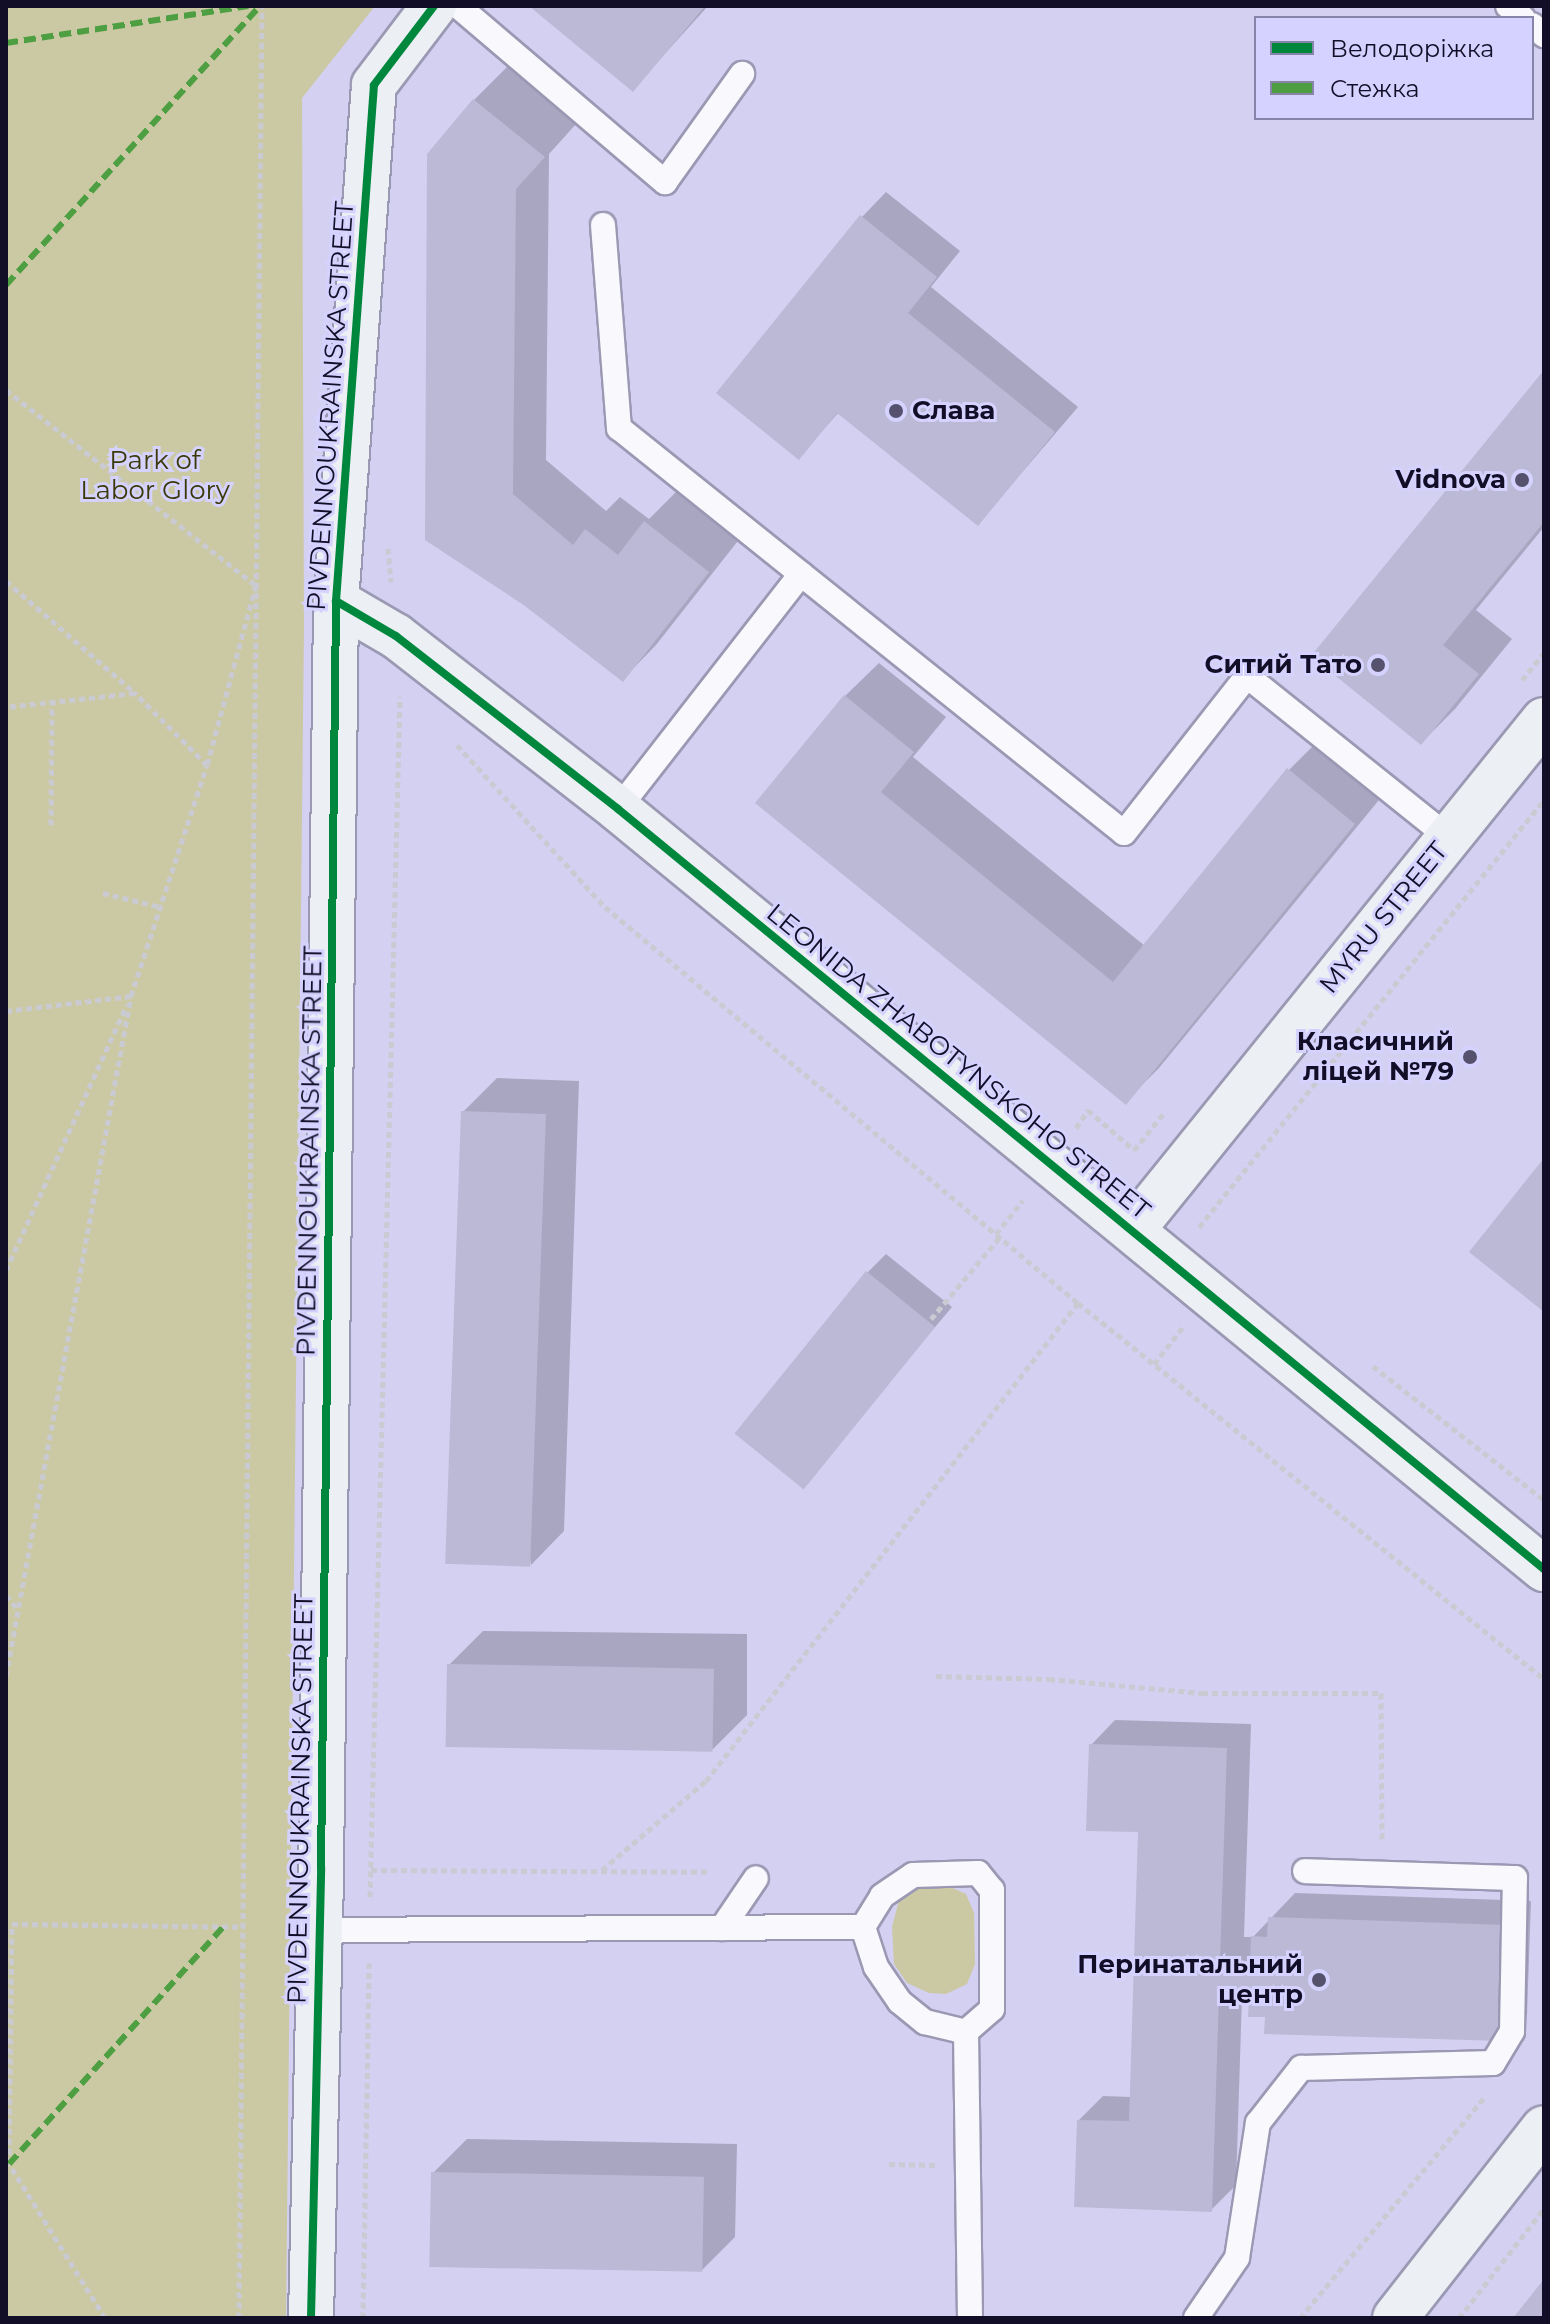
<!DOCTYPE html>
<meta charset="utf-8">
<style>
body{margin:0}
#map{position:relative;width:1550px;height:2324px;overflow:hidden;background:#d3d0f1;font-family:Montserrat,sans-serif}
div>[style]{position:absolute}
.green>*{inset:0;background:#cbc8a4}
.shadow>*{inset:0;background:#0003}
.building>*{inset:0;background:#bcb9d6;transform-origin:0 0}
.path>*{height:5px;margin-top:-2.5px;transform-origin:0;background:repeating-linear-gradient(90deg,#cacad3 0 6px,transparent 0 10px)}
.roads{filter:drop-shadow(2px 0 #9b98b3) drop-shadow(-2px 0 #9b98b3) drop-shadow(0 2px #9b98b3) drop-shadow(0 -2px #9b98b3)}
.lane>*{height:24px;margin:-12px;padding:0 12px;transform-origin:12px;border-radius:12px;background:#f8f8fd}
.secondary>*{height:44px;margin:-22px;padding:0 22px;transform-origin:22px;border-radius:22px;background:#eceff3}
.quiet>*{height:6px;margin-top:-3px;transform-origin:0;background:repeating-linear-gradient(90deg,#4e9f42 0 12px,transparent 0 18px)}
.cycleway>*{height:8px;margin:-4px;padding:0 4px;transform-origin:4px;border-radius:4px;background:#00873e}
.dots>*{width:22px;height:22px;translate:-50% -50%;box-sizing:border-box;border:4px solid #d5d2ff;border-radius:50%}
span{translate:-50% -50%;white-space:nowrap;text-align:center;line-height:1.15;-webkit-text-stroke:6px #d5d2ff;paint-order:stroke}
.street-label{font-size:26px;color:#130e28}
.poi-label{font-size:26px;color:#130e28;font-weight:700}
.left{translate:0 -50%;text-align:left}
.right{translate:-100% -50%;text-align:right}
.park-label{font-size:26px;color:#3a3907}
.frame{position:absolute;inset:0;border:8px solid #130e28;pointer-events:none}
.legend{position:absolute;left:1254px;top:16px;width:280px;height:104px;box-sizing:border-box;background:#d5d2ff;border:2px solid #8784a9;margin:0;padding:10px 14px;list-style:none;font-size:24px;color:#130e28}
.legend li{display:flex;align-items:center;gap:16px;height:40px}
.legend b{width:40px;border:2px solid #8784a9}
</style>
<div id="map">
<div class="green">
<div style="clip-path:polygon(6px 6px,375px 6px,302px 98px,304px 627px,286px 2318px,6px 2318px)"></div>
<div style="clip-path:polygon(946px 1885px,966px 1894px,974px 1913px,975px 1964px,967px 1984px,946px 1994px,929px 1993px,907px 1983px,894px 1964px,892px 1927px,899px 1900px,919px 1887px)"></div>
</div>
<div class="shadow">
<div style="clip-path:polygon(534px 6px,708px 6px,633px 89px)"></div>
<div style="clip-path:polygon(508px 66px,577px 123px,549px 154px,546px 460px,606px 511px,620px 497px,649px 519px,679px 489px,741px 537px,656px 645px,623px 679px,526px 604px,427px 539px,474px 100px)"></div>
<div style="clip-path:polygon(886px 192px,960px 251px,931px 287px,1078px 407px,978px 524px,839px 412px,799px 457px,862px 217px)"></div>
<div style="clip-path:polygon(1544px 373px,1544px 527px,1476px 610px,1512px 639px,1455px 709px,1421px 743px,1314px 655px)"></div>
<div style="clip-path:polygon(879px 663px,946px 717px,913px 757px,1145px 946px,1289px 770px,1323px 736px,1388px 789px,1159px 1068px,1125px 1102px,758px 802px,845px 696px)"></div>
<div style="clip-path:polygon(497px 1078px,579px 1081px,564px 1531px,531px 1565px,463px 1112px)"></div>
<div style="clip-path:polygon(886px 1254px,952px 1307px,801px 1486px,868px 1272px)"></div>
<div style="clip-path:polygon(483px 1631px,747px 1634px,747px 1715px,713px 1749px,449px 1665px)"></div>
<div style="clip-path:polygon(1115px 1720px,1251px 1724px,1244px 1937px,1253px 1937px,1295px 1893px,1531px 1901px,1527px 2014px,1503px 2039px,1267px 2015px,1252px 1996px,1242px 1996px,1236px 2185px,1211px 2210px,1079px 2120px,1103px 2096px,1131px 2097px,1140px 1830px,1091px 1745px)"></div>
<div style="clip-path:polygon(467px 2139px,737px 2144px,735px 2237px,701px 2271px,433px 2173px)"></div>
</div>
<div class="building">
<div style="clip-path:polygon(529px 6px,705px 6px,633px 92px)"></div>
<div style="clip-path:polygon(473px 99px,545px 157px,516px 189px,513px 494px,573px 545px,585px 529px,618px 555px,644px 521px,709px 572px,623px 682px,525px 606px,425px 540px,427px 154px)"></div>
<div style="clip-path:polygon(860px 215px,937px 277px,908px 313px,1055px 432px,978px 526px,837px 413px,799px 460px,716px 393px)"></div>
<div style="clip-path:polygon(1544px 370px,1544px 522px,1443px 645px,1479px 674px,1421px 745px,1311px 656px)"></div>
<div style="clip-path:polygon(844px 695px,914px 752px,881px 792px,1113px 982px,1287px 768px,1355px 824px,1126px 1105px,755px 803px)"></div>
<div style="left:461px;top:1111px;width:85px;height:453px;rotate:2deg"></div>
<div style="clip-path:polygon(1544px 1158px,1544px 1312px,1469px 1252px)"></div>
<div style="left:866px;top:1271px;width:89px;height:209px;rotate:39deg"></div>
<div style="left:447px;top:1664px;width:267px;height:83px;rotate:1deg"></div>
<div style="clip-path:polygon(1089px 1744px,1227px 1748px,1220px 1961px,1250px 1962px,1251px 1936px,1267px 1937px,1268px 1917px,1507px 1925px,1503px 2041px,1264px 2034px,1265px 2017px,1248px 2017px,1249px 1998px,1219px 1997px,1212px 2212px,1074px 2207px,1077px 2120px,1129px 2121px,1138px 1832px,1086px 1831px)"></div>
<div style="left:431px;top:2172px;width:273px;height:95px;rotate:1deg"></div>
<div style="clip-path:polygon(1544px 2279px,1544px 2318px,1513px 2318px)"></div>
</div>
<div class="path">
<div style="left:6px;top:390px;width:317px;rotate:38deg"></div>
<div style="left:256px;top:585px;width:187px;rotate:105.2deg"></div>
<div style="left:207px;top:765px;width:102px;rotate:-135deg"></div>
<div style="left:388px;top:548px;width:34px;rotate:85deg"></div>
<div style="left:6px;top:581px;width:171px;rotate:41deg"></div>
<div style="left:135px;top:693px;width:130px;rotate:173.8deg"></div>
<div style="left:1522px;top:680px;width:35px;rotate:-51deg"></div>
<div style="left:457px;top:745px;width:219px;rotate:47.6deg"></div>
<div style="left:605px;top:907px;width:617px;rotate:39.94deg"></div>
<div style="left:1078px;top:1303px;width:599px;rotate:38.9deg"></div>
<div style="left:51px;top:825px;width:123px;rotate:-89.5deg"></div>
<div style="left:103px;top:893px;width:60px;rotate:13.6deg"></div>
<div style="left:6px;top:1011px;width:126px;rotate:-6.8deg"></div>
<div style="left:131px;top:996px;width:243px;rotate:-71.8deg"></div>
<div style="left:1076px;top:1128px;width:22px;rotate:-56deg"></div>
<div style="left:1088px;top:1110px;width:61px;rotate:41deg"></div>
<div style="left:1134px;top:1150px;width:48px;rotate:-51deg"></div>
<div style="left:1199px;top:1227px;width:549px;rotate:-51.06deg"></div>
<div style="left:996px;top:1234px;width:43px;rotate:-51.5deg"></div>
<div style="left:6px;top:1270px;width:291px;rotate:-65.5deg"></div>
<div style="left:931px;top:1319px;width:107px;rotate:-49.9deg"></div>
<div style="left:1154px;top:1364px;width:47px;rotate:-51.9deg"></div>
<div style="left:1373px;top:1366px;width:217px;rotate:38.1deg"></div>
<div style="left:6px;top:1595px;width:19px;rotate:51deg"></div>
<div style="left:6px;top:1676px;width:691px;rotate:-79.58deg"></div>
<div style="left:936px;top:1676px;width:113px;rotate:1.5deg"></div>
<div style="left:1049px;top:1679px;width:154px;rotate:5.2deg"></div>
<div style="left:1202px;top:1693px;width:179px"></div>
<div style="left:1381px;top:1693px;width:146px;rotate:89.6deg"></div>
<div style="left:371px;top:1870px;width:337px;rotate:0.3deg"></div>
<div style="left:602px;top:1870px;width:137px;rotate:-40.6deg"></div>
<div style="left:706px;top:1781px;width:606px;rotate:-52.11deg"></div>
<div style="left:370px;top:1897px;width:1201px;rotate:-88.57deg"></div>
<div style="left:889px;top:2164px;width:47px;rotate:1.2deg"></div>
<div style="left:105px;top:2318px;width:181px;rotate:-121.9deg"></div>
<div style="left:9px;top:2164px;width:240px;rotate:-89.3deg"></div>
<div style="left:12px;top:1924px;width:231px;rotate:0.7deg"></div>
<div style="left:239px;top:2318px;width:2312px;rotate:-89.43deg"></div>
<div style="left:363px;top:2318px;width:355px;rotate:-89deg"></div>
<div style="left:1300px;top:2318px;width:287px;rotate:-50.1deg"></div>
<div style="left:1459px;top:2318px;width:138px;rotate:-52.1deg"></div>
</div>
<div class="roads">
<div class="lane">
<div style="left:458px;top:6px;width:272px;rotate:40.4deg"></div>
<div style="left:665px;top:182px;width:133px;rotate:-54.5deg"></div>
<div style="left:1508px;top:6px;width:19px;rotate:39deg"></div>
<div style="left:1532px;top:25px;width:16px;rotate:40deg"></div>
<div style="left:603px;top:225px;width:204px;rotate:85.5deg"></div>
<div style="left:619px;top:428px;width:647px;rotate:38.73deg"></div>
<div style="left:1124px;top:833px;width:199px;rotate:-51.9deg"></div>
<div style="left:1247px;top:676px;width:259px;rotate:38.7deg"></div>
<div style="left:618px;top:809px;width:298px;rotate:-52.1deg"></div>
<div style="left:863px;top:1927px;width:42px;rotate:72deg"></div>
<div style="left:876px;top:1967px;width:42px;rotate:55.6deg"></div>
<div style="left:900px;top:2002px;width:32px;rotate:39deg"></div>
<div style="left:925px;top:2022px;width:42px;rotate:13.7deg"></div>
<div style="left:722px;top:1928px;width:60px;rotate:-55.8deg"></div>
<div style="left:319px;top:1930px;width:544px;rotate:-0.32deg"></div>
<div style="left:863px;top:1927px;width:36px;rotate:-58deg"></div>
<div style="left:882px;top:1896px;width:37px;rotate:-34deg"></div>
<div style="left:913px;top:1875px;width:65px;rotate:-1.8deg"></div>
<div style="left:978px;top:1873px;width:22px;rotate:51deg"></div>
<div style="left:992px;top:1890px;width:119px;rotate:90deg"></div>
<div style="left:992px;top:2009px;width:35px;rotate:139deg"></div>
<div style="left:966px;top:2032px;width:286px;rotate:89.2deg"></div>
<div style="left:1196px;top:2318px;width:73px;rotate:-55.7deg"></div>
<div style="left:1237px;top:2258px;width:137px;rotate:-81.2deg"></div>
<div style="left:1258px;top:2123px;width:70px;rotate:-52deg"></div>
<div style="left:1301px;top:2068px;width:192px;rotate:-1.5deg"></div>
<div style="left:1493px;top:2063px;width:37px;rotate:-59deg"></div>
<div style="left:1512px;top:2031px;width:153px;rotate:-88.9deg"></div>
<div style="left:1515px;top:1878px;width:210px;rotate:-178.1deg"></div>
</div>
<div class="secondary">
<div style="left:336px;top:601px;width:69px;rotate:30.3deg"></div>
<div style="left:396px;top:636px;width:281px;rotate:37.9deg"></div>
<div style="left:618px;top:809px;width:1198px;rotate:39.38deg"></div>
<div style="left:1133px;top:1229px;width:654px;rotate:-51.08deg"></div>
<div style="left:311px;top:2318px;width:449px;rotate:-88.7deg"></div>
<div style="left:321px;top:1869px;width:1268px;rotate:-89.32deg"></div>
<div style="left:336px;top:601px;width:517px;rotate:-85.79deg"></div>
<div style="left:374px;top:85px;width:99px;rotate:-52.8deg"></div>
<div style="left:1395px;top:2318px;width:241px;rotate:-51.9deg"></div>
</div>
</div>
<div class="quiet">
<div style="left:6px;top:43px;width:245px;rotate:-8.7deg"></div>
<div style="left:6px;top:285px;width:377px;rotate:-47.7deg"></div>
<div style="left:9px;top:2164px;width:319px;rotate:-47.9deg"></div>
</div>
<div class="cycleway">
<div style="left:336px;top:601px;width:69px;rotate:30.3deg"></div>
<div style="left:396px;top:636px;width:281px;rotate:37.9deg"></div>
<div style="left:618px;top:809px;width:1198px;rotate:39.38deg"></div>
<div style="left:311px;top:2318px;width:449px;rotate:-88.7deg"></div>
<div style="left:321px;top:1869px;width:1268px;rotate:-89.32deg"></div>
<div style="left:336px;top:601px;width:517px;rotate:-85.79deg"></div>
<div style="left:374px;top:85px;width:99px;rotate:-52.8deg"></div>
</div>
<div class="dots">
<div style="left:896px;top:411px;background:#56526e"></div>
<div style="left:1522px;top:480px;background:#56526e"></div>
<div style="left:1378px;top:665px;background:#56526e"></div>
<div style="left:1470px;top:1057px;background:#56526e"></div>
<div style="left:1319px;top:1980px;background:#56526e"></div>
</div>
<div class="street-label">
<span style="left:331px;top:406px;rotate:-86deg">PIVDENNOUKRAINSKA STREET</span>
<span style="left:1384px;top:918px;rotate:-51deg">MYRU STREET</span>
<span style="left:958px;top:1062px;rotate:39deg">LEONIDA ZHABOTYNSKOHO STREET</span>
<span style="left:310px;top:1151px;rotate:-89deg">PIVDENNOUKRAINSKA STREET</span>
<span style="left:301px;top:1799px;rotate:-89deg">PIVDENNOUKRAINSKA STREET</span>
</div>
<div class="poi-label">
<span class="left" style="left:912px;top:411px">Слава</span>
<span class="right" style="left:1506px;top:480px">Vidnova</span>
<span class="right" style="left:1362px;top:665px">Ситий Тато</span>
<span class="right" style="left:1454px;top:1057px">Класичний<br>ліцей №79</span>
<span class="right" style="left:1303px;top:1980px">Перинатальний<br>центр</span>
</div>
<div class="park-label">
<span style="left:155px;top:476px">Park of<br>Labor Glory</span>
</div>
<div class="frame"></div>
<ul class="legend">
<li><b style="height:10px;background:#00873e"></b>Велодоріжка</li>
<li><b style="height:10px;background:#4e9f42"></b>Стежка</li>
</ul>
</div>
